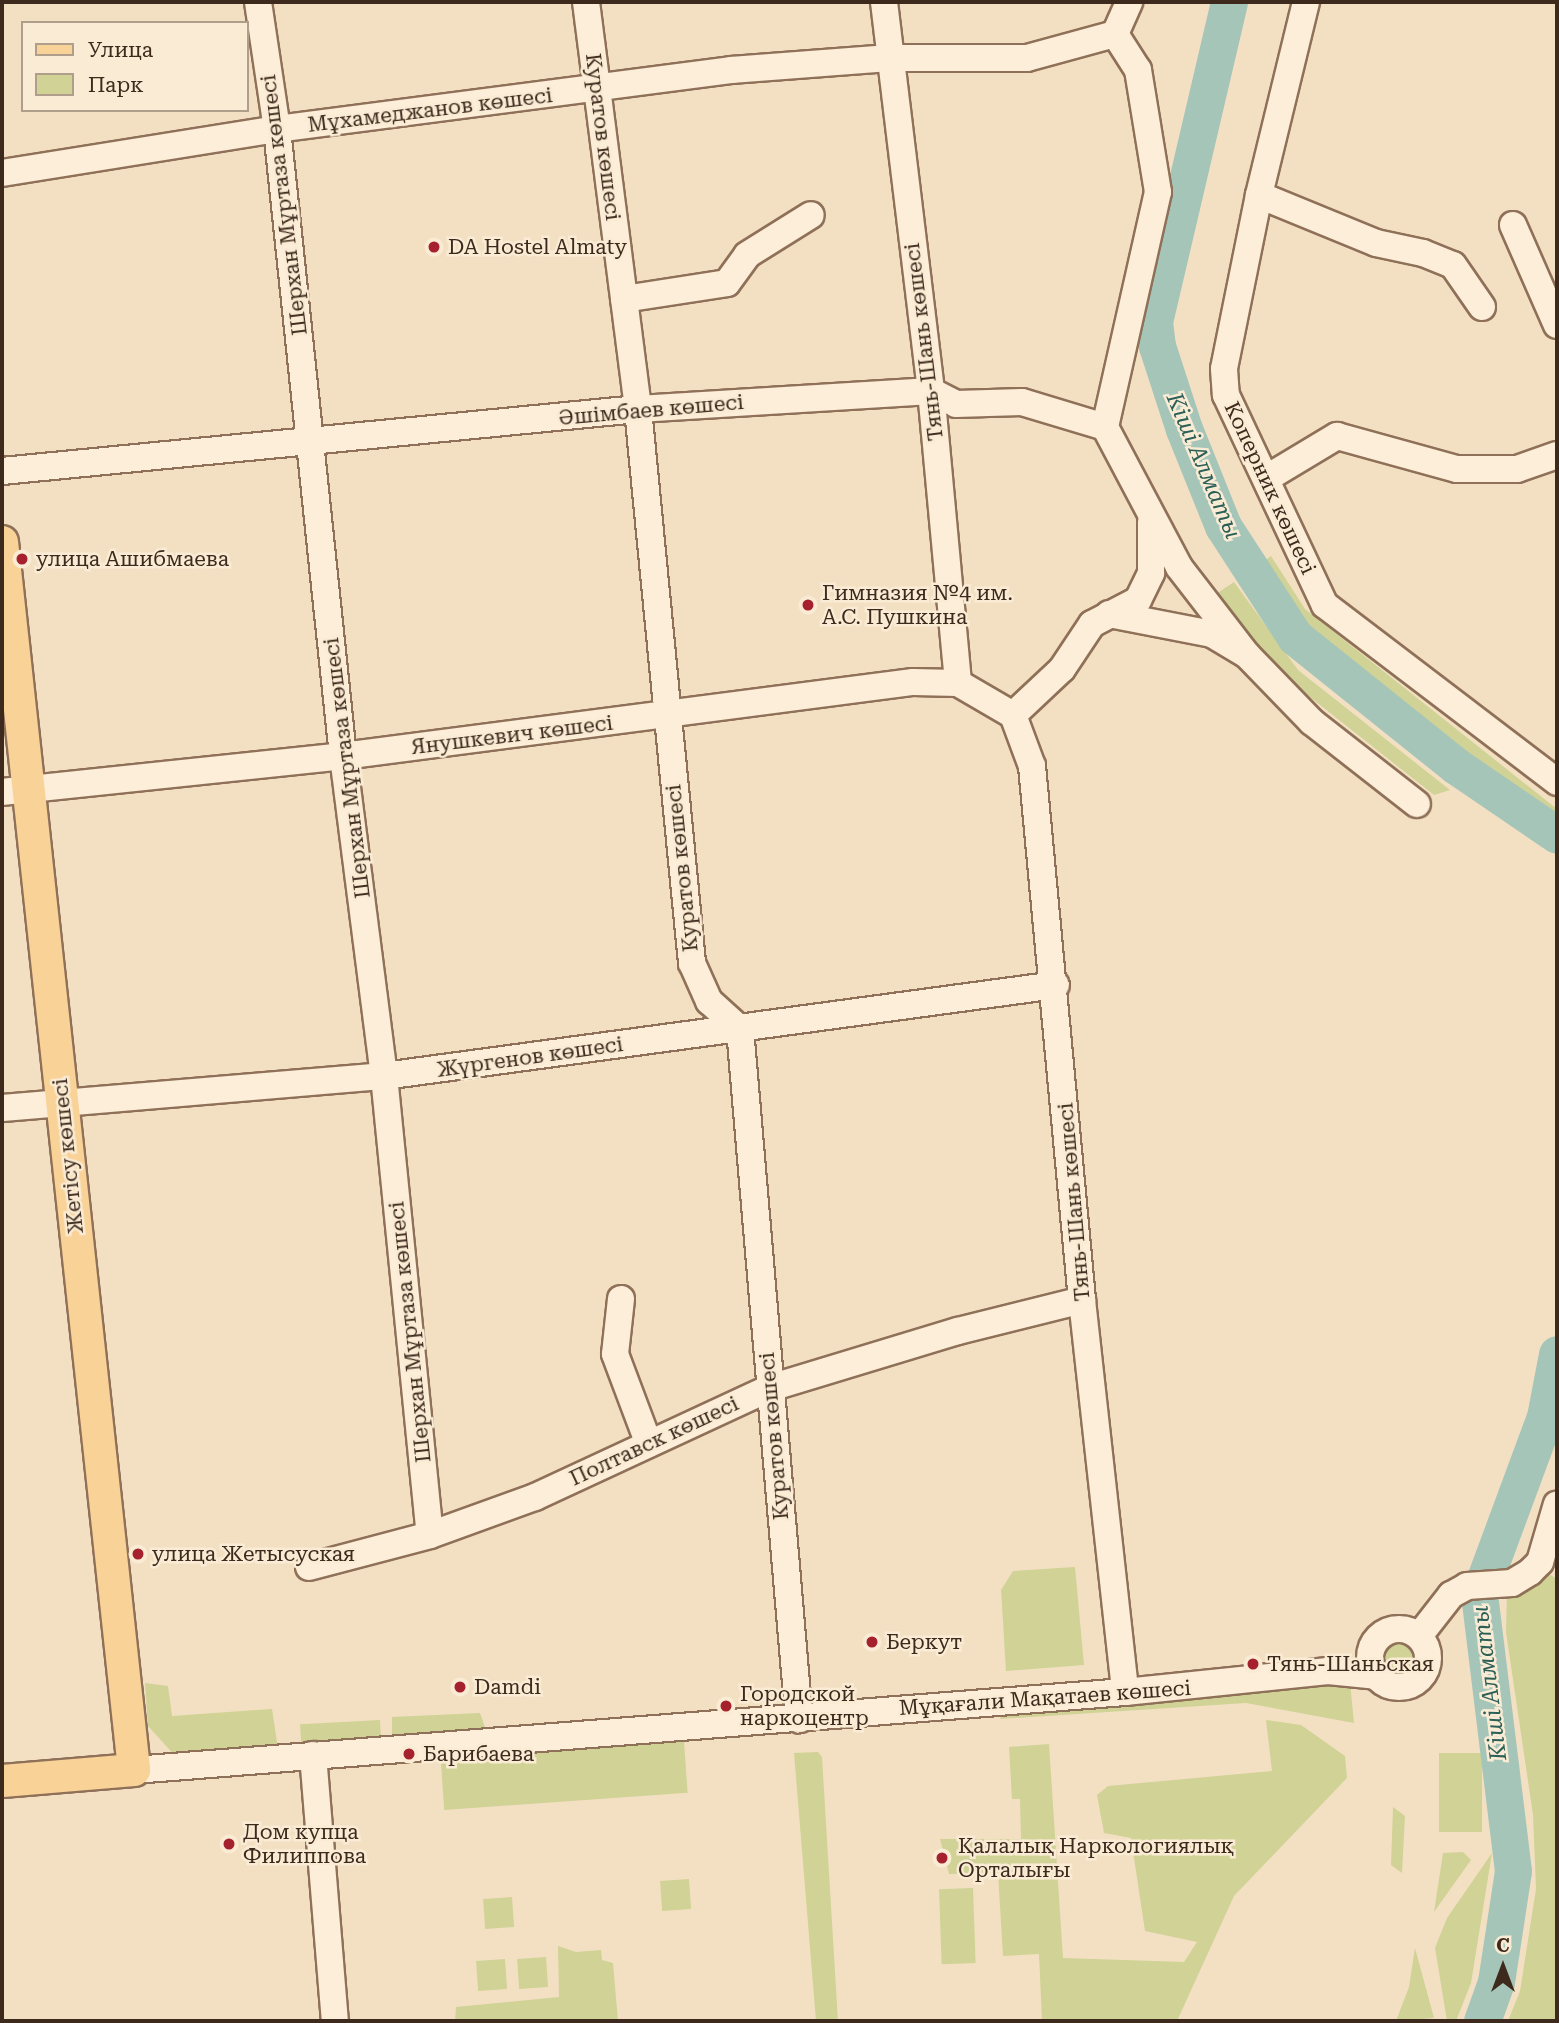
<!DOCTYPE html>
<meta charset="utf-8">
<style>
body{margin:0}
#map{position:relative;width:1559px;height:2023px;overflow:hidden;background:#f3e0c3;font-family:"Roboto Serif",serif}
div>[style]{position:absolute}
.green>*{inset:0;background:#d0d296;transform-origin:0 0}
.round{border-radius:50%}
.river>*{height:37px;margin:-18.5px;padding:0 18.5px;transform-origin:18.5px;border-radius:18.5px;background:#a6c5b9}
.roads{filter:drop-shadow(2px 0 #8f7058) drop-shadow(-2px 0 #8f7058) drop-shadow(0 2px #8f7058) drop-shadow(0 -2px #8f7058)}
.minor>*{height:26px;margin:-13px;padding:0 13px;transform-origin:13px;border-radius:13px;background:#fceed8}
.minor>.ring{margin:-13px;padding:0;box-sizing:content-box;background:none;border:26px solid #fceed8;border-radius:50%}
.major>*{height:32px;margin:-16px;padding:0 16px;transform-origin:16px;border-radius:16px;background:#f9d298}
.dots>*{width:19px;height:19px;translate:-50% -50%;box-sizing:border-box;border:4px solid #f9ebd4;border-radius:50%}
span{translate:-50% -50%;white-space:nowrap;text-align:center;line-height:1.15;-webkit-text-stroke:5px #f9ebd4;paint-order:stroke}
.street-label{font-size:21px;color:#3e2a1d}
.poi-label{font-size:21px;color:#3e2a1d}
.left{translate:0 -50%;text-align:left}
.water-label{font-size:23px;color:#2b5f57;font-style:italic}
.frame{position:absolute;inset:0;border:4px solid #3e2a1d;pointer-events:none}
.legend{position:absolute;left:21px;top:21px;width:228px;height:91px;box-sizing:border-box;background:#f9ebd4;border:2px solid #ae9e8b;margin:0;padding:9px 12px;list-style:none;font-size:21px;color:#3e2a1d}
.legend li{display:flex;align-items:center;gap:14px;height:35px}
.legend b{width:35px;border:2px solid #ae9e8b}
.north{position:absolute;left:1468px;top:1932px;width:70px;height:70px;-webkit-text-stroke:5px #f9ebd4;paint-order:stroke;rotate:0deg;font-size:19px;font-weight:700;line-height:28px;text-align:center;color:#3e2a1d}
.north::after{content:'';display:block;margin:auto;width:24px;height:32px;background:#3e2a1d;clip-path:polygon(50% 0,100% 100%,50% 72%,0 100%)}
</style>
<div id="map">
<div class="green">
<div style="clip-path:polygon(1271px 556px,1305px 609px,1557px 809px,1557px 829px,1462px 763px,1290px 617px,1256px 567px)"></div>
<div style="clip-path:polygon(1234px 582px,1298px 670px,1450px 790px,1434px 795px,1272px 667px,1213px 596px)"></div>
<div style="clip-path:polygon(1075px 1567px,1084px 1665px,1006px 1671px,1001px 1590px,1013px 1571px)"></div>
<div style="clip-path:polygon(1544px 1571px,1557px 1579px,1557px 2021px,1508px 2021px,1520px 1991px,1536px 1889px,1533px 1815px,1506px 1632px,1507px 1592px)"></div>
<div class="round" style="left:1378px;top:1635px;width:44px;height:44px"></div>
<div style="clip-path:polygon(1350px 1682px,1354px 1723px,1246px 1703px,1000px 1719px,1005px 1709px)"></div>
<div style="clip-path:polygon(145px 1683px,168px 1686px,172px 1716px,272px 1709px,278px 1749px,231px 1749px,177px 1758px,148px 1726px)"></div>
<div style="clip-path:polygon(480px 1713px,486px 1730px,392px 1739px,392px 1717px)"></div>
<div style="left:380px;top:1720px;width:20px;height:80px;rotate:87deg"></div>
<div style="clip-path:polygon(1266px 1720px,1301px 1725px,1345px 1756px,1347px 1778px,1234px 1896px,1177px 2021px,1042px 2021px,1039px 1954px,1003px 1956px,998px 1873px,949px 1874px,940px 1839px,1021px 1839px,1020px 1799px,1012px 1799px,1009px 1747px,1049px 1744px,1063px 1958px,1184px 1962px,1197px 1942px,1145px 1931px,1131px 1838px,1104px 1833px,1097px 1795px,1108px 1786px,1272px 1771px)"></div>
<div style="left:684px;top:1741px;width:52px;height:244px;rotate:86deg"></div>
<div style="clip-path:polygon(818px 1752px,822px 1757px,838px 2021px,816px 2021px,794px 1753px)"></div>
<div style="left:1439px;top:1753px;width:43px;height:79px"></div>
<div style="clip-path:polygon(1393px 1807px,1405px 1816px,1402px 1873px,1391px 1865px)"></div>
<div style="clip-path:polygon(1443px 1853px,1463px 1852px,1471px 1860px,1434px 1912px)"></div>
<div style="clip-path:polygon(1492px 1853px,1471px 1983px,1456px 2021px,1447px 2021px,1435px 1948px,1447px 1918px)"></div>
<div style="left:689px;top:1879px;width:30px;height:29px;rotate:86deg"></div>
<div style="left:973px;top:1888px;width:75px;height:34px;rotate:88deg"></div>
<div style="left:512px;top:1897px;width:30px;height:29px;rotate:86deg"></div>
<div style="clip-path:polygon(558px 1946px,576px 1952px,601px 1950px,602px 1960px,613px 1963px,618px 2021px,455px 2021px,456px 2007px,559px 1997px)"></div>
<div style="clip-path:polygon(1415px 1948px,1434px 2018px,1396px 2021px,1409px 1987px)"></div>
<div style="left:546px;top:1957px;width:30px;height:29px;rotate:86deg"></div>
<div style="left:505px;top:1959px;width:30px;height:29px;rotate:86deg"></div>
</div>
<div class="river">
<div style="left:1229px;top:2px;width:329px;rotate:103.2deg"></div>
<div style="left:1154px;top:322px;width:24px;rotate:83deg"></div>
<div style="left:1157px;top:346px;width:87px;rotate:72deg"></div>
<div style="left:1184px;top:429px;width:105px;rotate:68.1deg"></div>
<div style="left:1223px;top:526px;width:132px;rotate:57deg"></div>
<div style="left:1295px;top:637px;width:206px;rotate:38.7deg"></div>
<div style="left:1456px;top:766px;width:122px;rotate:34.3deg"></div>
<div style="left:1482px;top:2021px;width:41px;rotate:-70.3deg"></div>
<div style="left:1496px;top:1982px;width:112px;rotate:-81.3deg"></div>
<div style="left:1513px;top:1871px;width:278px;rotate:-97deg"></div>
<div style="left:1479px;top:1595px;width:190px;rotate:-69.7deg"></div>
<div style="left:1545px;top:1417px;width:64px;rotate:-79.2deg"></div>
</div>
<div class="roads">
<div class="minor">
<div style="left:258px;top:2px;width:128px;rotate:81.5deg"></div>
<div style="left:277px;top:129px;width:630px;rotate:83.99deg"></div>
<div style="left:343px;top:756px;width:323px;rotate:82.7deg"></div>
<div style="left:384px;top:1076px;width:461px;rotate:84.3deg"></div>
<div style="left:586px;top:2px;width:410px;rotate:82.7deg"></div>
<div style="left:638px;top:409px;width:557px;rotate:84.43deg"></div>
<div style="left:692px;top:963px;width:42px;rotate:65.9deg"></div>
<div style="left:709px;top:1001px;width:42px;rotate:42.1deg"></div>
<div style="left:740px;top:1029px;width:693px;rotate:85.11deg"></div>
<div style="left:884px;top:2px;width:392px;rotate:83.1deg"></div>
<div style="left:931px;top:391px;width:293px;rotate:84.7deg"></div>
<div style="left:1306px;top:2px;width:199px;rotate:103.7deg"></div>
<div style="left:1259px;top:195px;width:177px;rotate:101.4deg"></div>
<div style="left:1224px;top:369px;width:26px;rotate:86deg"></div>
<div style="left:1226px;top:395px;width:232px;rotate:64.8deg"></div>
<div style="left:1325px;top:605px;width:292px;rotate:37.3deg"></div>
<div style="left:2px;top:173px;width:278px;rotate:-9.1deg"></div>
<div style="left:277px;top:129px;width:458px;rotate:-7.4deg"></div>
<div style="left:731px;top:70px;width:159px;rotate:-4.3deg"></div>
<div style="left:890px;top:58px;width:137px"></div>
<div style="left:1027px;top:58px;width:91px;rotate:-15.3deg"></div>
<div style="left:1115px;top:34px;width:35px;rotate:-66deg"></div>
<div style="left:1259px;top:195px;width:126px;rotate:22.3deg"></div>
<div style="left:1376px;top:243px;width:48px;rotate:12deg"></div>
<div style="left:1423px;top:253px;width:32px;rotate:22deg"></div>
<div style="left:1453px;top:265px;width:51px;rotate:55.4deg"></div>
<div style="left:1513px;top:225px;width:109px;rotate:66.3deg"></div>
<div style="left:624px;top:299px;width:104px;rotate:-8.8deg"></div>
<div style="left:727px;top:283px;width:34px;rotate:-54deg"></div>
<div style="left:747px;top:255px;width:75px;rotate:-32deg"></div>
<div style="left:1105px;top:427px;width:241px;rotate:-77.3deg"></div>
<div style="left:1158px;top:192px;width:124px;rotate:-99.3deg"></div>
<div style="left:1138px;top:70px;width:43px;rotate:-122.6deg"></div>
<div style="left:2px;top:471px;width:639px;rotate:-5.57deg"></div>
<div style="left:638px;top:409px;width:294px;rotate:-3.5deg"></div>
<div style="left:931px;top:391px;width:28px;rotate:27deg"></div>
<div style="left:956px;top:404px;width:66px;rotate:-1.7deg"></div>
<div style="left:1022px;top:402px;width:87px;rotate:16.8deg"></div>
<div style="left:1105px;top:427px;width:158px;rotate:62.1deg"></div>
<div style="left:1179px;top:567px;width:111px;rotate:52.3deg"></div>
<div style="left:1267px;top:478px;width:82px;rotate:-31deg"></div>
<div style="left:1337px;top:436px;width:124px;rotate:15.4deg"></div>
<div style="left:1457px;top:469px;width:60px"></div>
<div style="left:1517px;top:469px;width:42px;rotate:-19.3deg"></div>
<div style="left:1109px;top:614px;width:105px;rotate:11deg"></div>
<div style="left:1212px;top:634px;width:41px;rotate:31deg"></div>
<div style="left:1247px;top:655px;width:93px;rotate:45.9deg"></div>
<div style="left:1312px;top:722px;width:133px;rotate:38deg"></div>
<div style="left:1013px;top:715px;width:54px;rotate:69.6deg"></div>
<div style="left:1032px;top:766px;width:536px;rotate:84.65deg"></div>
<div style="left:1082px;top:1300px;width:394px;rotate:83.7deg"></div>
<div style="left:1013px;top:715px;width:67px;rotate:-43.2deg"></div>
<div style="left:1062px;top:669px;width:54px;rotate:-56.3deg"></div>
<div style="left:1092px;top:624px;width:52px;rotate:-27.6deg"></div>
<div style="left:1138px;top:600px;width:30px;rotate:-64deg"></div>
<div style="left:1151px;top:573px;width:51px;rotate:-90deg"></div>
<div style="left:2px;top:792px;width:343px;rotate:-6deg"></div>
<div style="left:343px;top:756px;width:575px;rotate:-7.4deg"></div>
<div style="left:913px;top:682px;width:45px;rotate:1.3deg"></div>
<div style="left:958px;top:683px;width:64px;rotate:30.2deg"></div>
<div style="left:2px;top:1108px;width:383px;rotate:-4.8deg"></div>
<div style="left:384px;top:1076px;width:678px;rotate:-7.71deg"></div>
<div style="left:621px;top:1299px;width:55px;rotate:96.2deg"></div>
<div style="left:615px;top:1354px;width:94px;rotate:69.4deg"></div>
<div style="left:309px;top:1567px;width:125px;rotate:-14.8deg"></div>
<div style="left:430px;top:1535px;width:112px;rotate:-19.9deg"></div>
<div style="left:535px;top:1497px;width:259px;rotate:-24.9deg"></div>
<div style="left:770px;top:1388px;width:196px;rotate:-16.9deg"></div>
<div style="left:958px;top:1331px;width:128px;rotate:-14deg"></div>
<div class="ring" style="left:1370px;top:1629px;width:32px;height:32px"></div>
<div style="left:1419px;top:1636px;width:52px;rotate:-52deg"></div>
<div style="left:1451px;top:1595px;width:18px;rotate:-29deg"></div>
<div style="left:1467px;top:1586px;width:45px;rotate:-3.8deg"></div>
<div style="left:1512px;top:1583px;width:21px;rotate:-31deg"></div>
<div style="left:1530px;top:1572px;width:14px;rotate:-45deg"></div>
<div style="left:1540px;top:1562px;width:60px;rotate:-73.7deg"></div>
<div style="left:313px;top:1755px;width:267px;rotate:85.3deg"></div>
<div style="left:134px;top:1770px;width:994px;rotate:-4.5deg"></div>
<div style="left:1125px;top:1692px;width:204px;rotate:-5.9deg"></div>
<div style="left:1328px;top:1671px;width:48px;rotate:5.9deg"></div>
</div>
<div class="major">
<div style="left:2px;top:542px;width:1235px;rotate:83.86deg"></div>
<div style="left:134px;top:1770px;width:132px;rotate:175.2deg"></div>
</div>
</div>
<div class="dots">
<div style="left:434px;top:247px;background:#a5212d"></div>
<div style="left:22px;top:559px;background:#a5212d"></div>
<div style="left:808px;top:605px;background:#a5212d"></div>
<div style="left:138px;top:1554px;background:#a5212d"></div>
<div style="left:872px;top:1642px;background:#a5212d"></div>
<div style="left:1253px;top:1664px;background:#a5212d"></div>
<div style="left:460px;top:1687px;background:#a5212d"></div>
<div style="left:726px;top:1706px;background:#a5212d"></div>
<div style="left:409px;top:1754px;background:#a5212d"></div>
<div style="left:229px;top:1844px;background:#a5212d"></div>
<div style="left:942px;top:1858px;background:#a5212d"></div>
</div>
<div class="street-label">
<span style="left:430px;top:110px;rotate:-7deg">Мұхамеджанов көшесі</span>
<span style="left:603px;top:137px;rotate:83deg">Куратов көшесі</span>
<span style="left:284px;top:205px;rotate:-97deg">Шерхан Мұртаза көшесі</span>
<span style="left:924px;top:342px;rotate:-97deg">Тянь-Шань көшесі</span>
<span style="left:651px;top:410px;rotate:-5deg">Әшімбаев көшесі</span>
<span style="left:1270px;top:488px;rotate:65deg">Коперник көшесі</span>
<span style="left:512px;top:735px;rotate:-7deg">Янушкевич көшесі</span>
<span style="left:347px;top:768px;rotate:-97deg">Шерхан Мұртаза көшесі</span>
<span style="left:682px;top:868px;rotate:-96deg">Куратов көшесі</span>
<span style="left:530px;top:1057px;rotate:-8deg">Жүргенов көшесі</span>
<span style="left:68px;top:1156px;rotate:-96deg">Жетісу көшесі</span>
<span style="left:1074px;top:1202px;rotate:-95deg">Тянь-Шань көшесі</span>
<span style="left:410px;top:1332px;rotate:-96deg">Шерхан Мұртаза көшесі</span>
<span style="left:774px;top:1436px;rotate:-95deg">Куратов көшесі</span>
<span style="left:654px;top:1441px;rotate:-25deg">Полтавск көшесі</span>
<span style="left:1045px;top:1698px;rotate:-4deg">Мұқағали Мақатаев көшесі</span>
</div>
<div class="poi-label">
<span class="left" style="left:448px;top:247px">DA Hostel Almaty</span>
<span class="left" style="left:36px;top:559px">улица Ашибмаева</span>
<span class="left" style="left:822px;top:605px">Гимназия №4 им.<br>А.С. Пушкина</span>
<span class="left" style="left:152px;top:1554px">улица Жетысуская</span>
<span class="left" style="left:886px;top:1642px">Беркут</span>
<span class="left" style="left:1267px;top:1664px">Тянь-Шаньская</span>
<span class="left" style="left:474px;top:1687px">Damdi</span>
<span class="left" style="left:740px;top:1706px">Городской<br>наркоцентр</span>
<span class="left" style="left:423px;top:1754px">Барибаева</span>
<span class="left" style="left:243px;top:1844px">Дом купца<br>Филиппова</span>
<span class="left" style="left:958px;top:1858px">Қалалық Наркологиялық<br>Орталығы</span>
</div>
<div class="water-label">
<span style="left:1203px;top:466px;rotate:67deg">Кіші Алматы</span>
<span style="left:1490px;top:1683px;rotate:-97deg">Кіші Алматы</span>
</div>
<div class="frame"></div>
<ul class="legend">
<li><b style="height:9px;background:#f9d298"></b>Улица</li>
<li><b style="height:19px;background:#d0d296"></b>Парк</li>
</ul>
<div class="north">С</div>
</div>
